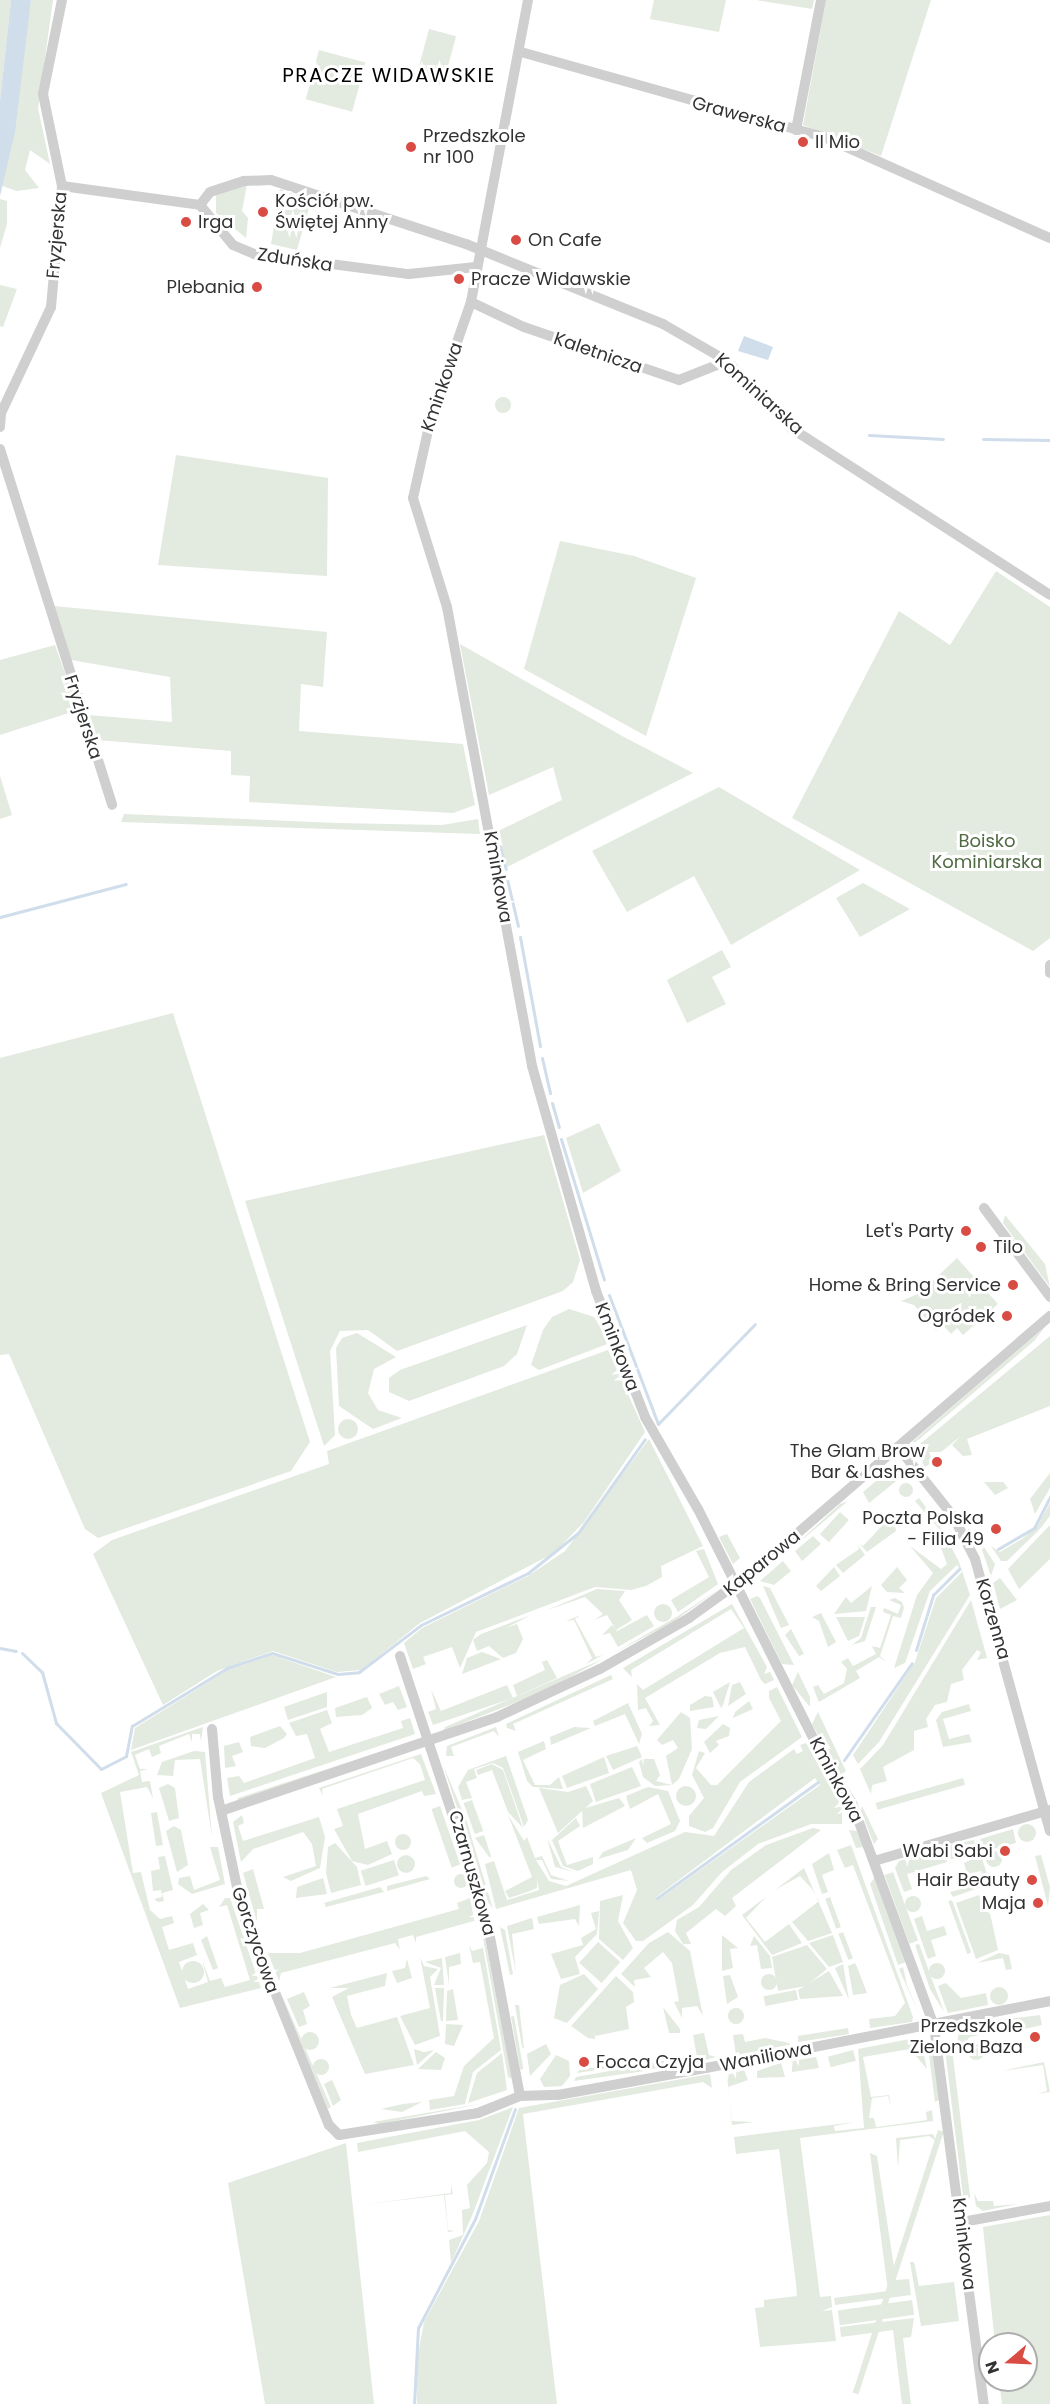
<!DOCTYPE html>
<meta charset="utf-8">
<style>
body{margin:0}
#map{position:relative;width:1050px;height:2404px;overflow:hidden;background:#fff;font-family:Poppins,sans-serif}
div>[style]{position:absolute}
.green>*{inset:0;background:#e3eadf;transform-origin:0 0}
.round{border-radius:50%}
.water>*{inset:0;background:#d0ddeb}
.stream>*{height:3px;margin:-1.5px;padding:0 1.5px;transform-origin:1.5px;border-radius:1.5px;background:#d0ddeb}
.minor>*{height:10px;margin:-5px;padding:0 5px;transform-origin:5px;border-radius:5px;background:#cfcfcf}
.dots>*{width:16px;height:16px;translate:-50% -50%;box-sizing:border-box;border:3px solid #fff;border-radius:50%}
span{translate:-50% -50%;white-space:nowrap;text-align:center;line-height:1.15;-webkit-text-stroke:6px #fff;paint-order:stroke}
.street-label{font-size:18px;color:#323232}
.poi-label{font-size:18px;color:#323232}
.left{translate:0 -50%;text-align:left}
.right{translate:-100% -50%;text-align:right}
.park-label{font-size:18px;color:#506b42}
.neighbourhood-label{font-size:20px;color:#000;letter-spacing:1.5px}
.north{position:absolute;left:978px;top:2332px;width:60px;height:60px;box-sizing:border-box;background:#fff;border:2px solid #adadad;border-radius:50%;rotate:251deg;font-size:16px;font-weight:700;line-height:24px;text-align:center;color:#323232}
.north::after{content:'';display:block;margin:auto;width:21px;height:27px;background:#d94c44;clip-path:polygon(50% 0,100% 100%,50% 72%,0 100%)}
</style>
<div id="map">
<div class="green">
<div style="clip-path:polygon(0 0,11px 0,0 101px)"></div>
<div style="clip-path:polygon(31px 0,53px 0,38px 108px,50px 164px,30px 150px,25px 170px,39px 188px,17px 191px,2px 186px)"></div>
<div style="clip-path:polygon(654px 0,726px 0,719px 32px,650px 19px)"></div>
<div style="clip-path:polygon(756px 0,814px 0,812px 9px)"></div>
<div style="clip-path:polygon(826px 0,931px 0,881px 156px,803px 125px)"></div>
<div style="left:429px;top:29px;width:28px;height:51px;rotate:15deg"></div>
<div style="left:319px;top:50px;width:48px;height:51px;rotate:15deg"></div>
<div style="clip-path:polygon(247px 184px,242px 211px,248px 218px,246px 238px,216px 213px,216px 193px)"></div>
<div style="clip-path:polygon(280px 189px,311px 201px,297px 250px,271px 244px)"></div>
<div style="clip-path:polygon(0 199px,7px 201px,7px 224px,0 248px)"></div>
<div style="clip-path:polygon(0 285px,17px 289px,3px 327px,0 326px)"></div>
<div class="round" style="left:495px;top:397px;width:16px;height:16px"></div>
<div style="clip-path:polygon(176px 455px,328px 478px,327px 576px,158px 565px)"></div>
<div style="clip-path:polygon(560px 541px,634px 556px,696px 578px,646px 736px,524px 669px)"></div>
<div style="clip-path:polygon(996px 571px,1050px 607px,1050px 938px,1033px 951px,792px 818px,899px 611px,950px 645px)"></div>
<div style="clip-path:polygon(54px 606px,327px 632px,323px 687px,301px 684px,299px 731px,463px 744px,475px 805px,453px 813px,249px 802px,250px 776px,231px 775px,231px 751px,97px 740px,89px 715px,172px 722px,170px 677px,71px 660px)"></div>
<div style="clip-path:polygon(460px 644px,624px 737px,693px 773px,507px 867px,498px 831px,562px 800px,553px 767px,489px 795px)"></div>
<div style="clip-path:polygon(55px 645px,78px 710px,0 735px,0 660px)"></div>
<div style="clip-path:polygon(0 776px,12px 815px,0 819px)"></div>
<div style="clip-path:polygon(719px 787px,785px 826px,860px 870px,731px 945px,694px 876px,627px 912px,592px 851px)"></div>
<div style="clip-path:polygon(124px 814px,337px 823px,442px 825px,478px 819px,480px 834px,121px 822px)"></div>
<div style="clip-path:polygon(863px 883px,910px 909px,860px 937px,836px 898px)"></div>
<div style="clip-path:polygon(722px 950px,731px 967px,712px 977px,726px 1004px,687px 1023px,667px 980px)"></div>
<div style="clip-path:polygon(173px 1013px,310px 1442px,291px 1471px,98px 1538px,85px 1529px,9px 1354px,0 1355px,0 1058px)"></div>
<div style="clip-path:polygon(599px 1123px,621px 1171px,583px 1193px,566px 1138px)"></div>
<div style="clip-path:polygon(544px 1135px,580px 1260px,573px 1282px,563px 1291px,397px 1351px,368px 1330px,340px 1331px,330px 1351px,335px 1435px,324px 1446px,245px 1201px)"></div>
<div style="clip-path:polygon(1005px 1215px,1045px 1264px,1050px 1287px,1003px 1223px)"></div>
<div style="clip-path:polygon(957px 1258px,998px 1304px,963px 1335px,957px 1328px,951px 1334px,943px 1325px,936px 1331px,914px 1305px,901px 1301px,920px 1293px)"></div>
<div style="clip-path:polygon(569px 1309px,594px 1317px,610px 1343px,539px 1370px,531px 1365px,543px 1330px,552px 1317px)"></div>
<div style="clip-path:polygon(527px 1325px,517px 1354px,504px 1366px,409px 1401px,389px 1392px,389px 1378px,400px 1370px)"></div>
<div style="clip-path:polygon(1045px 1327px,1034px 1341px,916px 1442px,912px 1442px)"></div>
<div style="clip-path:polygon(357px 1333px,396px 1357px,374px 1369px,368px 1393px,378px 1410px,402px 1418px,373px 1429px,339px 1406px,336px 1348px,342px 1338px)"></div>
<div style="clip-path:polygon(1050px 1336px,1050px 1406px,967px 1439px,972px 1455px,963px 1456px,952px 1445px,961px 1436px,941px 1452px,929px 1452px,933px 1462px,925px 1467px,914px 1449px)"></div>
<div style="clip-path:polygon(608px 1350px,645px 1432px,584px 1522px,554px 1553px,420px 1623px,361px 1670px,337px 1672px,273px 1651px,217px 1671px,163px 1705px,93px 1554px,112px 1540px,329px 1464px,327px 1451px)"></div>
<div class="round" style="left:338px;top:1419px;width:20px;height:20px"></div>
<div style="clip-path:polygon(649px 1439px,703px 1546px,661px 1566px,662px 1577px,646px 1586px,631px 1590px,595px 1587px,476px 1632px,460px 1668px,452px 1647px,423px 1657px,426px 1664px,413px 1669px,404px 1643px,422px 1628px,528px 1576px,565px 1551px)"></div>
<div style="clip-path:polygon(891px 1468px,900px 1478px,869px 1503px,863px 1492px)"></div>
<div style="clip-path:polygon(1050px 1473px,1050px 1488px,1035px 1514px,1030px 1499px)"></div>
<div style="clip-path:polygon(984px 1482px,1003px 1482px,1008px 1488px,995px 1495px)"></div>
<div class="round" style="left:899px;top:1483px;width:14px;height:14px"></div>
<div style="clip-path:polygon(919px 1498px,941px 1528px,940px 1530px,915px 1501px)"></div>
<div style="clip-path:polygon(848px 1501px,789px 1551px,840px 1504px)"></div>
<div style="clip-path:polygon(1050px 1503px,1050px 1516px,1039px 1530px,1007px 1561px,1001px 1561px,991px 1546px,1000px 1552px,1022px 1539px,1038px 1525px)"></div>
<div style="left:840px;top:1512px;width:12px;height:30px;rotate:42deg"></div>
<div style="clip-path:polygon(893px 1514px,896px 1531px,867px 1552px,859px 1543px,863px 1546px)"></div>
<div style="clip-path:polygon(1050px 1525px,1050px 1559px,1019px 1589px,1008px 1569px)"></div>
<div style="clip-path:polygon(944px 1533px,959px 1562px,970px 1595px,879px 1742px,858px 1764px,853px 1755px,915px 1662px,936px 1598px,962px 1572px,957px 1565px,930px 1591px,905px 1663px,894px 1668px,917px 1595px,933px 1573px,910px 1546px,941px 1569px,947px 1564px,937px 1537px)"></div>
<div style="clip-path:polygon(727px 1534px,740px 1558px,733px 1564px,719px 1537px)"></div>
<div style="clip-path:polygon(813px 1536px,821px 1544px,802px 1561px,795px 1551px)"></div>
<div style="clip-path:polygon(857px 1544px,865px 1555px,843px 1573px,836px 1565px,859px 1549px)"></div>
<div style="clip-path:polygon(984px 1547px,995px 1564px,991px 1576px,982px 1550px)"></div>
<div style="clip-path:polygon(704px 1549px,718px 1584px,678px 1612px,671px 1600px,709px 1577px,696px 1551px)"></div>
<div style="clip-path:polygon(783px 1561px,791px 1571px,774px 1585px,760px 1581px)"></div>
<div style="clip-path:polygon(834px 1567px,840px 1576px,821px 1591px,816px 1586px)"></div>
<div style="clip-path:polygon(897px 1567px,907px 1580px,899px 1588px,905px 1593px,887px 1592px,881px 1585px)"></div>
<div style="clip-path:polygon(1000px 1578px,1017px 1600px,1000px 1609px,993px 1583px)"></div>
<div style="clip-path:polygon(763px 1586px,770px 1588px,789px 1625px,781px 1628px)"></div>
<div style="clip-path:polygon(872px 1586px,866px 1611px,834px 1614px,846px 1597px,851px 1603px)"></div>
<div style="clip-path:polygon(597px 1589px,625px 1591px,619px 1600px,632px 1620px,616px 1630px,607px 1615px,594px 1620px,603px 1614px,585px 1597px,545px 1611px)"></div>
<div style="clip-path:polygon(719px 1589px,673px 1622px,614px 1653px,678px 1616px)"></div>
<div style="clip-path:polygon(757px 1596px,760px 1598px,794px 1665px,782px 1664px,750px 1599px)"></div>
<div style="clip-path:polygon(895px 1598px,902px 1602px,904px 1608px,901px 1618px,893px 1616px,880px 1656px,887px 1662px,879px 1657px,856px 1671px,860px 1678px,819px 1702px,813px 1687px,818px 1685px,824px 1694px,844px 1683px,847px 1669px,841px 1662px,848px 1658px,853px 1666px,876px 1654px,872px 1646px,880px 1648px,891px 1615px,883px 1612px,884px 1608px,898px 1614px,901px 1605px,889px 1600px)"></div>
<div style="clip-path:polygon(971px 1600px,987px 1658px,977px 1660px,981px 1652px,977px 1650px,962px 1670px,964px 1680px,951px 1684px,947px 1702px,935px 1705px,926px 1719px,928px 1727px,914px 1731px,914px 1750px,883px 1767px,887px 1781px,872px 1785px,871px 1794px,860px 1769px,883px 1745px)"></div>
<div class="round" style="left:654px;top:1604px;width:18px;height:18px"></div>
<div style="clip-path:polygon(732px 1604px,767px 1667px,764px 1674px,770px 1672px,774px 1680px,765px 1684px,761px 1680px,745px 1647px,720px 1653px,645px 1698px,660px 1725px,649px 1726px,653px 1721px,646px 1708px,638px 1710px,637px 1684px,643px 1690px,744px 1628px,731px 1609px,631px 1670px,632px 1677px,623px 1668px)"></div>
<div style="clip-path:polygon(876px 1607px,865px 1641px,852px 1645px,861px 1638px,871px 1607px)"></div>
<div style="clip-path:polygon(821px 1613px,836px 1642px,828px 1647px,819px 1621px,812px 1617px)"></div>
<div style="clip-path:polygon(531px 1615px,506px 1628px,517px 1624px,523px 1639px,516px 1653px,503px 1658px,489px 1646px,477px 1651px,473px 1640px,481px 1634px)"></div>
<div style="clip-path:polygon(581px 1615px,575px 1619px,596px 1657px,603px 1655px,586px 1664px,592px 1658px,574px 1620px,566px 1621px)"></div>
<div style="clip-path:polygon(647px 1615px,654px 1626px,618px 1647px,610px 1633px,602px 1635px,612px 1625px,617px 1631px)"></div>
<div style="clip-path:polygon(836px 1617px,865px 1617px,859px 1636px,848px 1641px)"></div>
<div style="clip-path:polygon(791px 1629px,804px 1654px,799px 1656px,785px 1635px)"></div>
<div style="clip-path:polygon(482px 1652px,501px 1659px,462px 1674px,467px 1658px)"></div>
<div style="clip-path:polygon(272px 1655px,336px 1677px,131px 1750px,135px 1728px,228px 1670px)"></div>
<div style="clip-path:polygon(603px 1659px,545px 1691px,443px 1731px,445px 1727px)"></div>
<div style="clip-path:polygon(547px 1660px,557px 1678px,517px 1696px,513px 1685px,545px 1670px,542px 1662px)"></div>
<div style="clip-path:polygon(798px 1672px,810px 1697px,810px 1707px,792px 1685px)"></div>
<div style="clip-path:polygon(611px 1675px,613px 1679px,513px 1724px,516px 1731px,507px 1728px,506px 1724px)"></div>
<div style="clip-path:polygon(730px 1682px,723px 1705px,721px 1708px,713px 1692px)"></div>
<div style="clip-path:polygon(740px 1682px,746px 1694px,728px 1706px,732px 1685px)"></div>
<div style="clip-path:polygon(507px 1685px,513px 1698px,433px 1725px,428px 1712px,436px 1709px,431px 1689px,441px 1711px)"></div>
<div style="clip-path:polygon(399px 1686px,407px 1707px,398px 1710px,393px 1702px,385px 1705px,379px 1694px)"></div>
<div style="clip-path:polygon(777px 1687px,802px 1737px,740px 1782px,713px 1828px,705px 1832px,689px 1826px,689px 1816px,704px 1798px,692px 1775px,699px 1751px,705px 1753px,696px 1768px,711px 1785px,717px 1785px,781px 1721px,769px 1698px,769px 1691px)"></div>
<div style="clip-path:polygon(327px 1692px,327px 1707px,288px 1720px,284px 1707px)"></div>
<div style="clip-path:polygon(705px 1696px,712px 1697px,714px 1707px,690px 1711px,690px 1705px)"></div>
<div style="clip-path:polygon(367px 1697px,372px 1708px,362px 1715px,336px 1717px,335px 1708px)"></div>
<div style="clip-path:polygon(749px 1701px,753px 1709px,733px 1718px,735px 1712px)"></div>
<div style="clip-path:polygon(628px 1703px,642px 1734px,639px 1744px,625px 1714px,595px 1726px,593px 1721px)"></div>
<div style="clip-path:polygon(969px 1704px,971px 1711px,943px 1719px,949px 1739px,969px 1734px,972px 1742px,943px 1747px,936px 1720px,942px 1712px)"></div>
<div style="clip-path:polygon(327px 1710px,332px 1723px,320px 1729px,329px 1752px,403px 1728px,401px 1721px,410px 1718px,415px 1734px,230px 1796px,227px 1778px,239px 1776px,244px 1783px,315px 1758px,307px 1734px,296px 1736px,289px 1723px)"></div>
<div style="clip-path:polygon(681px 1712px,690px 1718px,692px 1749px,679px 1779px,672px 1785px,655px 1786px,643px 1777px,639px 1762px,642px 1759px,643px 1766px,644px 1759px,654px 1759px,660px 1775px,656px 1781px,672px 1785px,666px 1756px,678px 1748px,673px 1740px,662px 1745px,657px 1740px)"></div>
<div style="clip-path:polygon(818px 1712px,846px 1771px,841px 1775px,812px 1724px)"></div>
<div style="clip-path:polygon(719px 1716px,706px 1729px,697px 1728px,699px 1720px)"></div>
<div style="clip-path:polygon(723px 1724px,730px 1728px,729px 1736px,716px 1741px,719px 1745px,710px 1753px,704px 1742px)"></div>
<div style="clip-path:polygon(280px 1726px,287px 1734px,284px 1738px,265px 1748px,251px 1746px,250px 1737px)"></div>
<div style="clip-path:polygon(203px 1727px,201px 1742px,200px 1734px,192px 1734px,192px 1742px,189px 1734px,159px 1746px,161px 1753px,152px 1757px,149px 1749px,135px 1755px,140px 1769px,148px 1769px,140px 1771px,142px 1782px,150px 1781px,153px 1798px,147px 1787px,120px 1792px,133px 1873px,141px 1872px,150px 1910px,160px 1919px,172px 1916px,174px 1923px,162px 1927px,169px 1950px,193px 1943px,197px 1955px,179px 1962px,188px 1989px,208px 1982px,202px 1960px,210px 1981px,221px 1978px,225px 1987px,250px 1980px,227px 1905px,219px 1907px,225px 1898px,230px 1898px,261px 1988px,180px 2008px,101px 1793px,139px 1775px,131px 1752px)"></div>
<div style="clip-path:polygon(496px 1727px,499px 1737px,494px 1731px,451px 1747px,454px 1756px,446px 1756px,447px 1746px)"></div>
<div style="clip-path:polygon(574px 1727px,591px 1728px,551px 1745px,550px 1737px)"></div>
<div style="clip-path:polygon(413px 1741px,236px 1802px,238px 1798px)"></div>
<div style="clip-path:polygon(544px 1741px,546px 1749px,523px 1760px,535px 1785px,550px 1785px,559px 1777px,563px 1789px,533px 1787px,527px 1781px,518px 1752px)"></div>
<div style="clip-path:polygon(239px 1742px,243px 1752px,232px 1756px,236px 1766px,225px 1768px,224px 1746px)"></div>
<div style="clip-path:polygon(evenodd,806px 1743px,842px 1807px,842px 1824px,811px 1824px,758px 1844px,722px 1872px,693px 1905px,643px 1941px,636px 1941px,623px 1923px,637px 1890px,631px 1870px,496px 1909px,485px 1864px,494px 1861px,507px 1900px,539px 1890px,537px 1880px,537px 1888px,530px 1891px,509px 1898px,505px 1891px,532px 1877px,508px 1815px,549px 1881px,566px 1886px,685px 1832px,714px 1836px,749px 1782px,794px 1749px,797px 1754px,803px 1751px,800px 1745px,806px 1743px,815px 1778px,820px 1785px,658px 1900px,656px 1897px,815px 1778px)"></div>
<div style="clip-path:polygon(637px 1746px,642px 1757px,613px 1770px,606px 1756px)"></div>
<div style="clip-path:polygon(194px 1751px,205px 1752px,212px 1837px,200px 1759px,175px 1760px,173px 1776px,157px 1775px,162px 1762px)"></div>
<div style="clip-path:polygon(421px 1754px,436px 1794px,424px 1796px,422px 1791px,358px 1814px,365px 1849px,387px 1841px,392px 1854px,368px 1865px,352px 1861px,334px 1829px,343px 1826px,337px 1809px,425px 1780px,420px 1764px,413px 1758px,322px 1789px,323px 1796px,319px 1788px)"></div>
<div style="clip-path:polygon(506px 1756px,528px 1820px,524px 1827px,503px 1768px,493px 1763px,474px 1769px,477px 1778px,466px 1782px,472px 1798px,462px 1800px,458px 1787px,468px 1770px)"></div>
<div style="clip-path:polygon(604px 1757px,609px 1773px,567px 1788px,562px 1776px)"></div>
<div style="clip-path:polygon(492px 1764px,503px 1770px,523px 1828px,508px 1812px,492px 1770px,478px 1775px,476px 1770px)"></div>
<div style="clip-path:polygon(443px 1765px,466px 1819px,493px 1909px,488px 1902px)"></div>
<div style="clip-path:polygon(632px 1767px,641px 1786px,596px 1802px,590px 1784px)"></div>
<div style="left:963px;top:1778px;width:7px;height:91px;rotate:74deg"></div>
<div style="clip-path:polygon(168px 1784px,175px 1788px,179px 1818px,169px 1821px,159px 1788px)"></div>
<div class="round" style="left:676px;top:1786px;width:20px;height:20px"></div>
<div style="clip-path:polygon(586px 1786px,593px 1801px,558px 1833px,539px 1788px,568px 1792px)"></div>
<div style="clip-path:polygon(648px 1787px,668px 1791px,680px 1821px,675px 1831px,647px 1843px,642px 1838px,671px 1824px,658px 1794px,630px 1809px,626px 1796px)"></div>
<div style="clip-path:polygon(619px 1798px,625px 1806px,583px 1828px,582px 1809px)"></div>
<div style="left:472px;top:1800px;width:33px;height:9px;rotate:70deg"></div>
<div style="left:440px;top:1806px;width:62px;height:9px;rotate:71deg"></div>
<div style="clip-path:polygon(862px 1806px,878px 1839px,874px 1844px,861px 1811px)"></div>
<div style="clip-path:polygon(157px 1812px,163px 1845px,156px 1846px,151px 1813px)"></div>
<div style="clip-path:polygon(242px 1815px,244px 1823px,238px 1826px,243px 1841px,319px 1817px,325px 1837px,320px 1868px,291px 1881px,283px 1877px,316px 1866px,312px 1844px,303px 1832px,253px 1849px,241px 1862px,233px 1822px)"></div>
<div style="clip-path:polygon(576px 1818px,580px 1826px,558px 1841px,567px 1865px,593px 1857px,593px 1864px,578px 1871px,563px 1866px,552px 1840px)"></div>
<div class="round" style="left:1018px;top:1824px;width:18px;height:18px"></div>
<div style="clip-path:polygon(174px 1826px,181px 1830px,188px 1865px,177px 1872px,166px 1831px)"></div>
<div style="clip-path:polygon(813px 1828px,821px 1830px,732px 1898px,736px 1906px,725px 1916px,716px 1909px,686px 1933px,691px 1944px,683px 1944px,675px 1931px,677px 1920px,699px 1907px,731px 1870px,766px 1845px)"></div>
<div style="clip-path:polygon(1013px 1829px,1016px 1843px,984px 1851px,980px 1839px)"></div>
<div style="clip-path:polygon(849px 1830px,857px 1831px,864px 1847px,856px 1848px)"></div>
<div class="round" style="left:395px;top:1834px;width:16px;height:16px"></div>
<div style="clip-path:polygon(484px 1835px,491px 1856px,490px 1858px,475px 1838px)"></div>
<div style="clip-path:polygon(527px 1837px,535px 1858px,542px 1856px,551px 1875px,569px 1881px,551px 1879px,542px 1860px,534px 1860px,523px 1842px)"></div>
<div style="clip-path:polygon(547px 1838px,561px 1867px,574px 1872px,555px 1867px)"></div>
<div style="clip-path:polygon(636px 1838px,628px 1850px,598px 1859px,603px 1852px)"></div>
<div style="left:974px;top:1840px;width:14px;height:28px;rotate:78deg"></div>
<div style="clip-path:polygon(335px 1843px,357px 1867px,361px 1885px,331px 1893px,326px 1873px,328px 1847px)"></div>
<div style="clip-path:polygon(851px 1845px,913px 2017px,912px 2022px,870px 2028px,869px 2019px,895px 2016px,905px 2003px,853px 1865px,845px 1868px,837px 1850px)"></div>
<div style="clip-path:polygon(210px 1847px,218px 1847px,225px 1884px,192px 1894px,178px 1884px,179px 1878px,190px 1876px,194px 1890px,220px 1880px)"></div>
<div style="clip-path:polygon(944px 1849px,947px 1862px,907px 1874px,912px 1889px,904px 1892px,895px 1868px,899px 1861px)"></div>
<div class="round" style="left:986px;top:1851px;width:16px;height:16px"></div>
<div style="clip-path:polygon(829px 1853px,834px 1870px,822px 1875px,828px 1892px,822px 1894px,812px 1864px)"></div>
<div style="clip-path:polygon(981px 1855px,990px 1884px,953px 1897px,950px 1892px,984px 1883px,981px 1871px,967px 1874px,964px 1863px)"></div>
<div style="clip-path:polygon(1041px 1855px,1050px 1887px,1048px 1906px,1035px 1856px)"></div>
<div class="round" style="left:397px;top:1855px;width:18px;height:18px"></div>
<div style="clip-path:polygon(165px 1856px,173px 1890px,162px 1893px,164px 1901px,158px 1902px,154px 1899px,162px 1897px,161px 1890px,153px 1891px,151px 1871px,160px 1869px,158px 1857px)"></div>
<div style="left:394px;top:1860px;width:16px;height:35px;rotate:72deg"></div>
<div style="clip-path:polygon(804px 1868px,832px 1933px,808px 1941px,792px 1922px,819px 1901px,812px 1889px,800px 1876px,775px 1890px)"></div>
<div style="clip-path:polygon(253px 1869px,264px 1909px,257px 1909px,257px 1922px,243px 1873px)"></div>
<div style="left:893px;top:1872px;width:73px;height:9px;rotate:70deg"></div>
<div class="round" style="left:454px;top:1874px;width:14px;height:14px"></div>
<div style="clip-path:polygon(426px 1876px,430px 1879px,387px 1891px,387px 1886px)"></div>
<div style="clip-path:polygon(875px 1877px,906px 1962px,898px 1965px,870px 1884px)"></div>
<div style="clip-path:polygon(323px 1878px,327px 1894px,296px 1898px,297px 1887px)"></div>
<div style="clip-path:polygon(380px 1887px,384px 1892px,326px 1907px,324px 1903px)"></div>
<div style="clip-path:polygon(623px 1895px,618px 1921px,633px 1948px,623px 1960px,599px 1939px,600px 1901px)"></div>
<div style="clip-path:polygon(979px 1895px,981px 1901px,987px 1899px,998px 1950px,976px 1959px,956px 1903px)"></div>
<div class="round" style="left:905px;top:1896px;width:16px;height:16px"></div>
<div style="clip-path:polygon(766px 1897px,746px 1918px,765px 1942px,789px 1924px,802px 1943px,772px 1955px,742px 1915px)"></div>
<div style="left:830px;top:1897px;width:32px;height:5px;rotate:70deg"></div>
<div style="clip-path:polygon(470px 1898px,476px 1929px,474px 1921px,416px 1937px,416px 1943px,413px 1935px,398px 1939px,400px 1950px,395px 1943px,281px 1973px,279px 1981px,268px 1953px,300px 1953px,459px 1909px,457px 1903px)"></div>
<div style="left:952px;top:1900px;width:56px;height:4px;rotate:70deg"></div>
<div style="clip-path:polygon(203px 1904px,209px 1910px,200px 1913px,203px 1925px,194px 1928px,190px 1914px)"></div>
<div style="clip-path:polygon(580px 1905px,579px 1926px,575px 1919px,539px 1924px,537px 1917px)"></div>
<div style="clip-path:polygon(599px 1911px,597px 1934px,575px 1957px,580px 1974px,561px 1979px,551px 1954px,583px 1945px,581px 1938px,596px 1929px,591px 1913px)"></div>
<div style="clip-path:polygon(922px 1916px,927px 1931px,944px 1926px,947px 1935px,931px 1940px,936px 1956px,928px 1959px,914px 1919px)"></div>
<div style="clip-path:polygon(532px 1918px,534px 1929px,512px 1934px,516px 1973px,507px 1926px)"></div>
<div style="clip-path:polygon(500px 1927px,505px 1930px,513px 1974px,510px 1975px)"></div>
<div style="clip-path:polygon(668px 1932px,690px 1951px,703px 2016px,697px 2006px,682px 2008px,682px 2018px,674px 2002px,679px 2001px,672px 1963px,663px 1952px,644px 1968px,651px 1977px,634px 1980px,635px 1987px,621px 1974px,649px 1943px)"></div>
<div style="left:843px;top:1932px;width:28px;height:5px;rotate:69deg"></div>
<div style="clip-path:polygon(722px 1935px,738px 1948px,730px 1949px,733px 1968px,722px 1971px)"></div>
<div style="clip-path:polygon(833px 1935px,843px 1962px,829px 1967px,809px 1943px)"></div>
<div style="clip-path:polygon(207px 1936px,218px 1968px,213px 1970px,201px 1940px)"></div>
<div style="clip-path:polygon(754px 1936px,770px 1956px,772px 1968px,761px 1969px,757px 1945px,750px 1946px)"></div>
<div style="clip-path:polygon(483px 1938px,485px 1939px,512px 2079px,508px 2077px)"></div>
<div style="left:598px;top:1942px;width:30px;height:28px;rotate:42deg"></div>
<div style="clip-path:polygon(919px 1944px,944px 2012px,930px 1989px,915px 1945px)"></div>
<div style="clip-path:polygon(469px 1945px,472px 1951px,483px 1948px,501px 2050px,473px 2072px,465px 2104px,430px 2110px,429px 2100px,454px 2096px,464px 2066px,494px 2038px,480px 1962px,473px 1963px)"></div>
<div style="clip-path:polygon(807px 1945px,827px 1969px,806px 1986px,778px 1991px,772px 1957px)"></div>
<div style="clip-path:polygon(460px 1953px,461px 1964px,449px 1967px,449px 1985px,445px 1957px)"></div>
<div style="clip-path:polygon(999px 1953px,1009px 1955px,1012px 1969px,1006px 1970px,1003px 1958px,977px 1963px)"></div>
<div style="clip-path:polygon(420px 1957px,424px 1966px,438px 1969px,430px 1977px,440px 2036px,415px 2045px,400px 2016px,430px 2008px)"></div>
<div style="clip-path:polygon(442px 1958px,444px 1985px,434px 1985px,441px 1968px,425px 1962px)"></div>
<div style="clip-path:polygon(407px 1959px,412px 1978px,397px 1983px,392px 1971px,405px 1968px)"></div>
<div class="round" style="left:182px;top:1961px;width:22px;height:22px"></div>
<div style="clip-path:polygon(855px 1963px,857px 1967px,867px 1993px,853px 1995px,848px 1966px)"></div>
<div class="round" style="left:929px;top:1963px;width:16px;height:16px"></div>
<div style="clip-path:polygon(843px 1964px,849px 2000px,835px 1968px)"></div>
<div style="clip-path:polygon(903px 1967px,907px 1985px,918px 2012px,899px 1969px)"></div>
<div style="clip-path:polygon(829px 1971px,843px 1996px,800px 1999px,798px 1990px)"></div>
<div style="clip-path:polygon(387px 1973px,385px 1986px,347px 1996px,351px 2015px,357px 2028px,397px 2017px,414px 2065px,365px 2074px,332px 1997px,349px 1988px,330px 1988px)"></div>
<div class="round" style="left:761px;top:1974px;width:16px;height:16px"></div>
<div style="clip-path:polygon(584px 1974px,598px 1989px,567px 2023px,554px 2018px,560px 1985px)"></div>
<div style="clip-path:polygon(730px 1975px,738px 1997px,727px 2004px,723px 1976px)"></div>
<div style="clip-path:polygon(616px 1976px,633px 1992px,634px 2002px,626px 2007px,629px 2029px,595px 2036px,594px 2030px,595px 2039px,588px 2038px,571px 2026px)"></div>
<div style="clip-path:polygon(946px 1983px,961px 1998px,986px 1993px,988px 2005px,948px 2013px,938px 1986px)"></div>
<div class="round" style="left:990px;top:1987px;width:18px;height:18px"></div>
<div style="clip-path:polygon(435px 1988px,444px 1988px,443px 2021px,441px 2021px)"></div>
<div style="clip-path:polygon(453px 1989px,458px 2020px,446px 2021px,447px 1991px)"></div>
<div style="left:796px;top:1990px;width:10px;height:33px;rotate:79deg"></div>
<div style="clip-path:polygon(304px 1992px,310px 2006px,303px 2010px,307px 2024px,299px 2027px,287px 1999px)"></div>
<div style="clip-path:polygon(281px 1993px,331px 2107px,328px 2109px)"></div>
<div style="clip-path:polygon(515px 2005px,519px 2005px,524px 2049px,522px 2047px)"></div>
<div style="clip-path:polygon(663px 2007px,680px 2029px,680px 2033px,669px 2033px)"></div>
<div class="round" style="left:728px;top:2008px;width:16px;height:16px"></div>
<div style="clip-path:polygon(1040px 2015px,1042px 2025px,1002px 2034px,1000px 2020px)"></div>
<div style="left:514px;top:2016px;width:54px;height:3px;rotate:80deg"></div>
<div style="clip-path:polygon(985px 2023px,989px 2033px,970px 2037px,956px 2052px,959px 2030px)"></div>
<div style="clip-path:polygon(446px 2024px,463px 2025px,454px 2046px,445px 2044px)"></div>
<div style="left:848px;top:2028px;width:6px;height:51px;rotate:81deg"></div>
<div class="round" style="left:301px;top:2032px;width:18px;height:18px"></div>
<div style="clip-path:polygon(704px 2033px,709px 2055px,716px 2057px,698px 2062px,693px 2035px)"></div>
<div style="clip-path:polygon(743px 2034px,745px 2042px,765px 2038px,794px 2044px,736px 2055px,733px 2035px)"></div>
<div style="clip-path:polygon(920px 2037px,927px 2069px,910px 2049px,863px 2057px,871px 2097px,889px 2095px,891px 2107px,888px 2096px,872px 2098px,869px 2118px,874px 2118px,876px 2127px,892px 2125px,927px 2120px,926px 2112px,932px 2110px,933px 2121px,800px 2138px,820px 2297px,831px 2296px,832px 2307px,822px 2311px,832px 2310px,836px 2341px,760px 2347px,755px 2308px,764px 2307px,764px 2300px,797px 2296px,796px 2284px,779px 2149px,736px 2154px,734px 2137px,855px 2122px,834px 2126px,835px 2131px,864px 2128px,858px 2049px)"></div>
<div style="left:951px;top:2041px;width:158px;height:7px;rotate:83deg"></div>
<div style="clip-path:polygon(935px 2043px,939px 2100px,935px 2102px,928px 2047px)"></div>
<div class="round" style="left:968px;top:2044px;width:16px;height:16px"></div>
<div style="clip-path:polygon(546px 2044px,551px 2054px,530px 2076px,527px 2054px)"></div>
<div style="clip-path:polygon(414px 2049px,424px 2052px,434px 2050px,417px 2065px)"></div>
<div style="left:853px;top:2050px;width:11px;height:26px;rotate:75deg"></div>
<div style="clip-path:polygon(436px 2052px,445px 2058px,441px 2070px,418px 2069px)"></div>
<div style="clip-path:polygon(502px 2053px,507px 2090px,468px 2103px,477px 2073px)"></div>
<div style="clip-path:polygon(556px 2055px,569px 2061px,570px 2076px,562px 2086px,544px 2087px,540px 2079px)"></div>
<div style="clip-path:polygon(816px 2057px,819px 2068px,792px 2072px,792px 2061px)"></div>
<div class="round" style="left:313px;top:2059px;width:16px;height:16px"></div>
<div style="left:676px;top:2059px;width:6px;height:29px;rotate:81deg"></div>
<div style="clip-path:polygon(635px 2061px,636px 2064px,577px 2073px,579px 2070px)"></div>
<div style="clip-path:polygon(1044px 2062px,1050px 2092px,1037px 2094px,1047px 2091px,1043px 2065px,1002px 2071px)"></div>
<div style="clip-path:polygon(781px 2063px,785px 2077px,757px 2078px,757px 2071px)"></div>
<div style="clip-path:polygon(644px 2065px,645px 2071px,574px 2081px,576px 2077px)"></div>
<div style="clip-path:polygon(744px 2070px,748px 2080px,728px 2087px,732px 2121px,754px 2122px,732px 2125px,727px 2075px)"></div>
<div style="clip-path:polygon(710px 2074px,712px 2088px,703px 2082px,523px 2114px,557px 2404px,417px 2404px,416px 2365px,424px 2322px,479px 2221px,519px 2108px)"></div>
<div style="clip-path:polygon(332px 2080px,341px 2100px,333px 2106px,324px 2084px)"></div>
<div style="clip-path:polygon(422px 2102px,402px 2112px,381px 2109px,403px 2104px)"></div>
<div style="clip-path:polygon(485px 2103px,379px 2124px,373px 2122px)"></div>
<div style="clip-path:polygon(513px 2107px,472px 2216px,451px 2263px,449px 2240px,463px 2235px,462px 2210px,470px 2208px,467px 2185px,487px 2163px,489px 2152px,465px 2131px,358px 2152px,357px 2143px,479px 2120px)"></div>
<div style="left:938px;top:2130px;width:6px;height:276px;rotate:18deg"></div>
<div style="clip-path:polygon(933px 2134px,936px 2141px,929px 2136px,900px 2140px,898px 2168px,896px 2138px)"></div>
<div style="clip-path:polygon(346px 2143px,374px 2404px,265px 2404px,228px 2183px)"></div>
<div style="clip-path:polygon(870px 2153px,877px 2156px,896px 2280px,909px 2279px,911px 2295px,835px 2305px,834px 2298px,888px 2291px)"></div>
<div style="clip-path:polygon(451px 2185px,453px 2194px,445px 2195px,448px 2230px,455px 2231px,448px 2232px,444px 2195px,361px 2205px,451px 2193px)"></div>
<div style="clip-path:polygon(974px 2193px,978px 2201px,993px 2201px,994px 2206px,1018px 2204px,983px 2211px,976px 2206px)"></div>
<div style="clip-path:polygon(1050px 2215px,1050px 2404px,1002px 2404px,999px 2380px,1026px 2380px,1026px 2344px,995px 2344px,983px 2227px)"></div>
<div style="clip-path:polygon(910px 2262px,914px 2262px,919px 2286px,954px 2282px,959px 2321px,921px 2326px)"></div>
<div style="left:912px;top:2300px;width:15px;height:75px;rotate:82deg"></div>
<div style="clip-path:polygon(914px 2318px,911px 2337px,903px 2338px,911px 2404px,902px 2404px,893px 2330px,841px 2337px,840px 2327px)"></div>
</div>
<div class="water">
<div style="clip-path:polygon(11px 0,31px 0,15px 132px,0 196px,0 101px)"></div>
<div style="clip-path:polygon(744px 336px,773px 347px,768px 360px,738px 351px)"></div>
</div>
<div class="stream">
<div style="left:869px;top:435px;width:74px;rotate:3.1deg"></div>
<div style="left:983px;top:439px;width:67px;rotate:0.9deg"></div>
<div style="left:497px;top:834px;width:36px;rotate:76deg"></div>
<div style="left:507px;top:879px;width:48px;rotate:76.8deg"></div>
<div style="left:0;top:917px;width:130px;rotate:-14.7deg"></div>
<div style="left:520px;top:937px;width:111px;rotate:79.6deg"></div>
<div style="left:542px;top:1058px;width:36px;rotate:77deg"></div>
<div style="left:552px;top:1103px;width:25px;rotate:74deg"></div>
<div style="left:561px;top:1139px;width:147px;rotate:73deg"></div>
<div style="left:609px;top:1295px;width:138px;rotate:69.2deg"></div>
<div style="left:658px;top:1424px;width:139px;rotate:-45.9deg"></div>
<div style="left:998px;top:1549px;width:42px;rotate:-30.3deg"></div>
<div style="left:1034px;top:1528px;width:35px;rotate:-63deg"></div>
<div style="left:0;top:1648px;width:16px;rotate:11deg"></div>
<div style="left:916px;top:1650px;width:58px;rotate:-72.8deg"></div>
<div style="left:933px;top:1595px;width:37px;rotate:-45deg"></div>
<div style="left:22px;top:1653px;width:28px;rotate:44deg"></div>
<div style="left:42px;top:1672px;width:53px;rotate:74.6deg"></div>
<div style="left:56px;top:1723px;width:64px;rotate:45.6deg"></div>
<div style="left:101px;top:1769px;width:28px;rotate:-27deg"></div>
<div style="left:126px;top:1756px;width:31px;rotate:-79deg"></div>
<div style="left:132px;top:1726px;width:111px;rotate:-31.4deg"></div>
<div style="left:227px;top:1668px;width:47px;rotate:-18.4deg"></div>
<div style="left:272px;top:1653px;width:69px;rotate:17.7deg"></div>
<div style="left:338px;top:1674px;width:21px;rotate:-5deg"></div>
<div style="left:359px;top:1672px;width:78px;rotate:-37.2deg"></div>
<div style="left:421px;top:1625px;width:119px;rotate:-25.9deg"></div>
<div style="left:528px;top:1573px;width:64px;rotate:-38.7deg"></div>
<div style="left:578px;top:1533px;width:115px;rotate:-54.5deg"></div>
<div style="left:844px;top:1760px;width:118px;rotate:-55deg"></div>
<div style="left:657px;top:1898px;width:198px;rotate:-35.8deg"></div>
<div style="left:414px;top:2404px;width:76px;rotate:-87deg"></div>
<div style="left:418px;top:2328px;width:123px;rotate:-62.4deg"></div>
<div style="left:475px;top:2219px;width:117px;rotate:-70deg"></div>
</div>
<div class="minor">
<div style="left:528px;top:0;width:307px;rotate:100.7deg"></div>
<div style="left:471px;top:302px;width:122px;rotate:109.2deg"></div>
<div style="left:431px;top:417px;width:83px;rotate:102.5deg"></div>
<div style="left:413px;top:498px;width:114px;rotate:72.7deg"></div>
<div style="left:447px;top:607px;width:467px;rotate:79.5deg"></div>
<div style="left:532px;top:1066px;width:234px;rotate:74.1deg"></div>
<div style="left:596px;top:1291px;width:135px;rotate:68.7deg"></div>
<div style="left:645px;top:1417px;width:106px;rotate:60.1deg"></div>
<div style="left:698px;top:1509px;width:272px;rotate:63.3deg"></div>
<div style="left:820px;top:1752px;width:60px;rotate:57.9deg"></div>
<div style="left:852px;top:1803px;width:238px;rotate:69.8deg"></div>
<div style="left:934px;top:2026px;width:381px;rotate:82.5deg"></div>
<div style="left:521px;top:52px;width:317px;rotate:15.7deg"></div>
<div style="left:826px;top:138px;width:245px;rotate:24.1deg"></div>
<div style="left:796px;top:130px;width:132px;rotate:-79.1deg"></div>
<div style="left:62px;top:186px;width:139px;rotate:7.8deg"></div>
<div style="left:200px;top:205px;width:52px;rotate:50.5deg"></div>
<div style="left:233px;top:245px;width:23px;rotate:23deg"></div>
<div style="left:254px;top:254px;width:156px;rotate:7.4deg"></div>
<div style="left:409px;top:274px;width:67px;rotate:-6deg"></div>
<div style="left:200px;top:205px;width:16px;rotate:-52deg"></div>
<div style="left:210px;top:192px;width:36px;rotate:-18deg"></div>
<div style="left:244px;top:181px;width:27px;rotate:-2deg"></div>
<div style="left:271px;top:180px;width:205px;rotate:18.2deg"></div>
<div style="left:466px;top:244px;width:213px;rotate:22.1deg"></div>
<div style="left:663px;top:324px;width:74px;rotate:30deg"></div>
<div style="left:727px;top:361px;width:93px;rotate:46.3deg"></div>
<div style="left:791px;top:428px;width:308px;rotate:32.8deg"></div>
<div style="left:471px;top:302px;width:59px;rotate:25.3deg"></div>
<div style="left:524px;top:327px;width:164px;rotate:18.9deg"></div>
<div style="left:679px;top:380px;width:52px;rotate:-21.6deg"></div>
<div style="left:0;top:427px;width:14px;rotate:-86deg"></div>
<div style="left:1px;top:413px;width:117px;rotate:-64.7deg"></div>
<div style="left:51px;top:307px;width:121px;rotate:-84.8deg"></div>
<div style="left:62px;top:186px;width:94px;rotate:-101.7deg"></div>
<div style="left:43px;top:94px;width:96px;rotate:-78.6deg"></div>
<div style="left:0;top:449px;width:373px;rotate:72.5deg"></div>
<div style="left:1050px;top:965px;width:8px;rotate:90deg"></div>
<div style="left:984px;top:1208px;width:111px;rotate:53.4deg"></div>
<div style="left:898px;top:1447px;width:88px;rotate:51.4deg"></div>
<div style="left:953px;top:1516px;width:48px;rotate:62.9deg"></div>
<div style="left:975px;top:1559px;width:282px;rotate:74.6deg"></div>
<div style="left:400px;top:1656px;width:274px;rotate:71.7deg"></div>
<div style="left:486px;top:1916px;width:183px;rotate:79.3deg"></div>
<div style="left:212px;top:1729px;width:68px;rotate:85deg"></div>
<div style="left:218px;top:1797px;width:116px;rotate:78.1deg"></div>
<div style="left:242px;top:1911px;width:231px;rotate:67.9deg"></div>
<div style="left:329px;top:2125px;width:14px;rotate:45deg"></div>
<div style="left:339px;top:2135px;width:141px;rotate:-9deg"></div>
<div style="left:478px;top:2113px;width:45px;rotate:-22deg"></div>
<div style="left:520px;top:2096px;width:38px;rotate:-2deg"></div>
<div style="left:558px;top:2095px;width:150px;rotate:-10.3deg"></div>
<div style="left:706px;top:2068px;width:350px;rotate:-11deg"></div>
<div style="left:221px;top:1811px;width:292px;rotate:-18.8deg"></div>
<div style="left:497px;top:1717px;width:114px;rotate:-25deg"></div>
<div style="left:600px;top:1669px;width:103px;rotate:-29.8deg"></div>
<div style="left:689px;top:1618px;width:75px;rotate:-35.8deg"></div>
<div style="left:750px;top:1574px;width:396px;rotate:-40.7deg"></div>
<div style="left:874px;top:1861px;width:183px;rotate:-16.2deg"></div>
<div style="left:962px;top:2222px;width:89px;rotate:-10.3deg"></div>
</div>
<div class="dots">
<div style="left:803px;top:142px;background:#d94c44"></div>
<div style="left:411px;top:147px;background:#d94c44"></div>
<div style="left:263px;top:212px;background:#d94c44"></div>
<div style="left:186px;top:222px;background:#d94c44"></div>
<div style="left:516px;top:240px;background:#d94c44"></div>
<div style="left:459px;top:279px;background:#d94c44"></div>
<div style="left:257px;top:287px;background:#d94c44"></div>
<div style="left:966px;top:1231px;background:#d94c44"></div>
<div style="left:981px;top:1247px;background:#d94c44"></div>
<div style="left:1013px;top:1285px;background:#d94c44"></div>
<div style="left:1007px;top:1316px;background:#d94c44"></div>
<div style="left:937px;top:1462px;background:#d94c44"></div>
<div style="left:996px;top:1529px;background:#d94c44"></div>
<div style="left:1005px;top:1851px;background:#d94c44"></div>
<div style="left:1032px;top:1880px;background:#d94c44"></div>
<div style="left:1038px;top:1903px;background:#d94c44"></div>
<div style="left:1035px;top:2037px;background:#d94c44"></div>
<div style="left:584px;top:2062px;background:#d94c44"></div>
</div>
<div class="street-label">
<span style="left:739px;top:115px;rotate:15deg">Grawerska</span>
<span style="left:57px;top:235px;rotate:-85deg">Fryzjerska</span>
<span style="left:295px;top:260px;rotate:9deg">Zduńska</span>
<span style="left:598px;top:353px;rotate:19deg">Kaletnicza</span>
<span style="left:442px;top:387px;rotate:-71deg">Kminkowa</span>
<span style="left:759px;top:394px;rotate:42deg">Kominiarska</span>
<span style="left:83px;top:717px;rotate:72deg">Fryzjerska</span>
<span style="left:498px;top:877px;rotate:80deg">Kminkowa</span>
<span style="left:617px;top:1347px;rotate:69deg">Kminkowa</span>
<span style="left:762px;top:1563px;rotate:-39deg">Kaparowa</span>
<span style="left:993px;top:1619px;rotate:74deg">Korzenna</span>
<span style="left:836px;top:1780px;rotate:62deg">Kminkowa</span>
<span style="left:472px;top:1873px;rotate:74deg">Czarnuszkowa</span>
<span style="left:255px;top:1940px;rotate:71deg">Gorczycowa</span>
<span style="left:766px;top:2057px;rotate:-11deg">Waniliowa</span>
<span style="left:964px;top:2244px;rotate:83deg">Kminkowa</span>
</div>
<div class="poi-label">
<span class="left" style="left:423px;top:147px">Przedszkole<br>nr 100</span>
<span class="left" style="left:815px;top:142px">Il Mio</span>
<span class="left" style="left:275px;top:212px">Kościół pw.<br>Świętej Anny</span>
<span class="left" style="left:198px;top:222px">Irga</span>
<span class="left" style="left:528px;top:240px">On Cafe</span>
<span class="left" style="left:471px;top:279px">Pracze Widawskie</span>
<span class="right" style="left:245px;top:287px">Plebania</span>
<span class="right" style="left:954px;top:1231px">Let's Party</span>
<span class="left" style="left:993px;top:1247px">Tilo</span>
<span class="right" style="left:1001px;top:1285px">Home &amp; Bring Service</span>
<span class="right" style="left:995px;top:1316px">Ogródek</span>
<span class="right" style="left:925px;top:1462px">The Glam Brow<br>Bar &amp; Lashes</span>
<span class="right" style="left:984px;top:1529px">Poczta Polska<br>- Filia 49</span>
<span class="right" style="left:993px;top:1851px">Wabi Sabi</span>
<span class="right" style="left:1020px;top:1880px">Hair Beauty</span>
<span class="right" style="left:1026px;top:1903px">Maja</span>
<span class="right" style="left:1023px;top:2037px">Przedszkole<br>Zielona Baza</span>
<span class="left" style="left:596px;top:2062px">Focca Czyja</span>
</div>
<div class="park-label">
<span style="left:987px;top:852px">Boisko<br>Kominiarska</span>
</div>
<div class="neighbourhood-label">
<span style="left:389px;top:75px">PRACZE WIDAWSKIE</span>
</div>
<div class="north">N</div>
</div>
